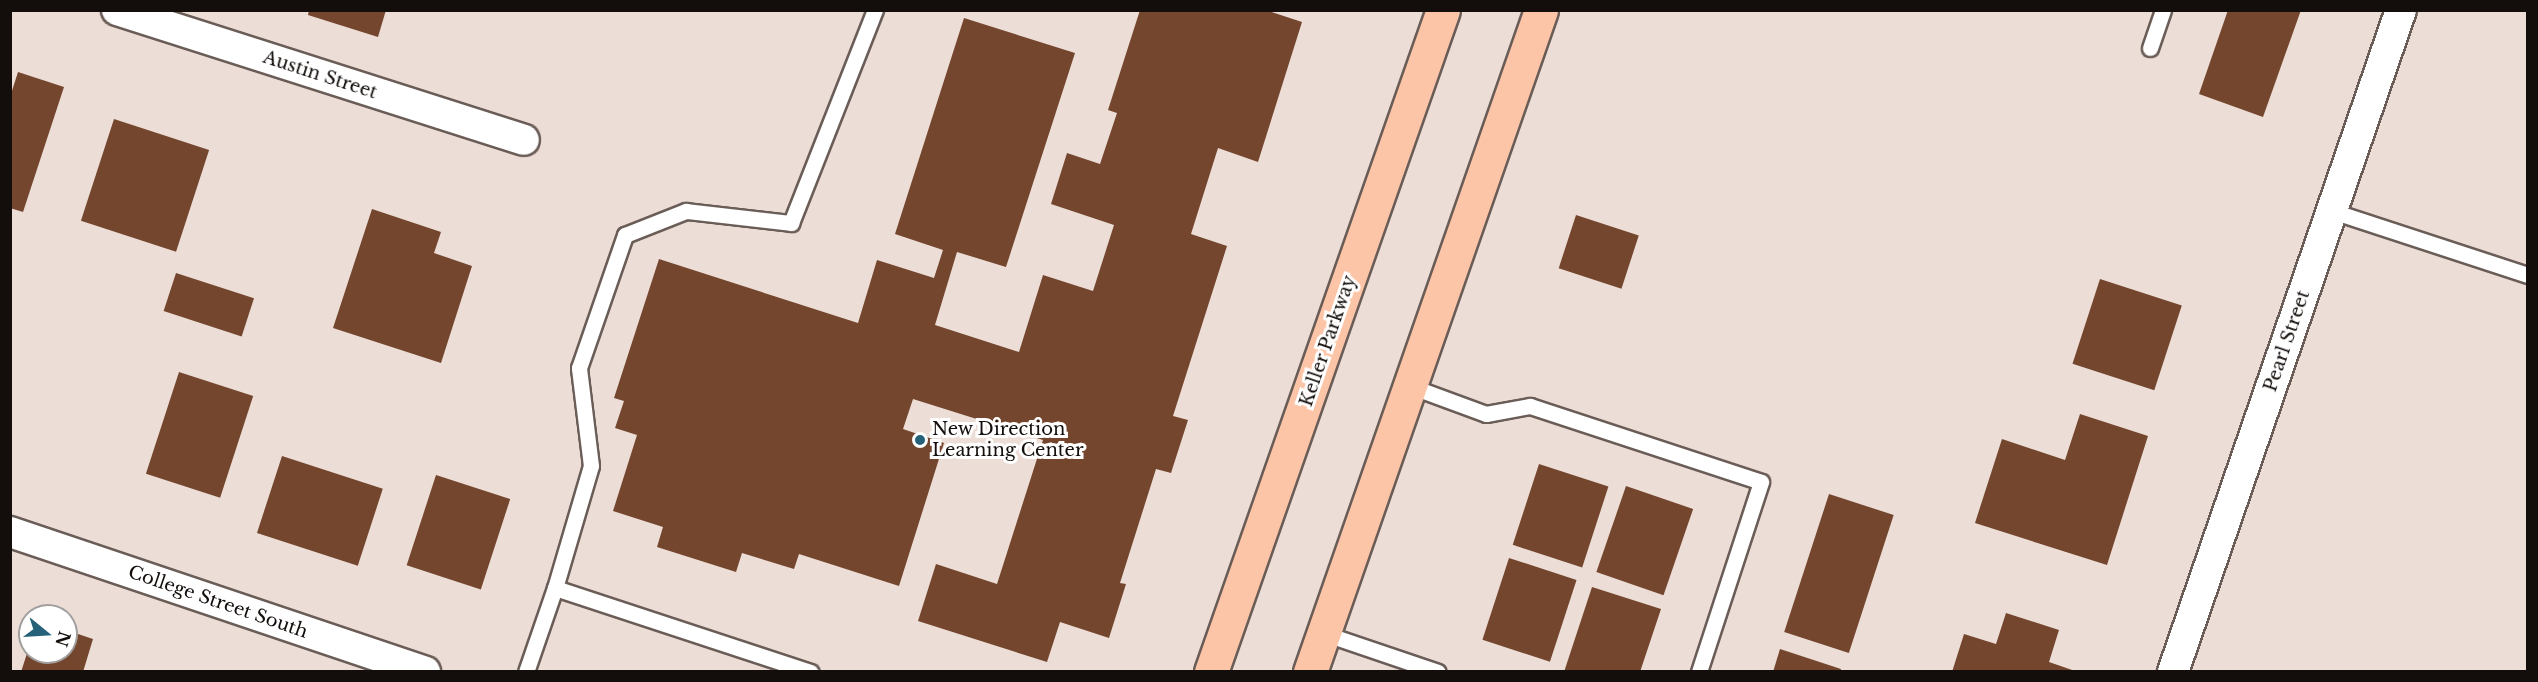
<!DOCTYPE html>
<style>
body{margin:0}
#map{position:relative;width:2538px;height:682px;overflow:hidden;background:#ecddd6;font-family:"Libre Baskerville",serif}
div>[style]{position:absolute}
.building>*{inset:0;background:#74462e;transform-origin:0 0}
.roads{filter:drop-shadow(2px 0 #6a5d57) drop-shadow(-2px 0 #6a5d57) drop-shadow(0 2px #6a5d57) drop-shadow(0 -2px #6a5d57)}
.lane>*{height:15px;margin:-7.5px;padding:0 7.5px;transform-origin:7.5px;border-radius:7.5px;background:#fff}
.street>*{height:30px;margin:-15px;padding:0 15px;transform-origin:15px;border-radius:15px;background:#fff}
.primary>*{height:33px;margin:-16.5px;padding:0 16.5px;transform-origin:16.5px;border-radius:16.5px;background:#fdc5a7}
.dots>*{width:16px;height:16px;translate:-50% -50%;box-sizing:border-box;border:3px solid #fff;border-radius:50%}
span{translate:-50% -50%;white-space:nowrap;text-align:center;line-height:1.15;-webkit-text-stroke:6px #fff;paint-order:stroke}
.street-label{font-size:18px;color:#130e0c}
.poi-label{font-size:18px;color:#130e0c}
.left{translate:0 -50%;text-align:left}
.frame{position:absolute;inset:0;border:12px solid #130e0c;pointer-events:none}
.north{position:absolute;left:18px;top:604px;width:60px;height:60px;box-sizing:border-box;background:#fff;border:2px solid #a19f9e;border-radius:50%;rotate:108deg;font-size:16px;font-weight:700;line-height:24px;text-align:center;color:#130e0c}
.north::after{content:'';display:block;margin:auto;width:21px;height:27px;background:#256179;clip-path:polygon(50% 0,100% 100%,50% 72%,0 100%)}
</style>
<div id="map">
<div class="building">
<div style="clip-path:polygon(309px 10px,386px 10px,378px 37px,308px 15px)"></div>
<div style="clip-path:polygon(1140px 10px,1265px 10px,1302px 22px,1258px 162px,1218px 148px,1191px 234px,1227px 246px,1173px 416px,1188px 420px,1171px 473px,1156px 469px,1120px 583px,1126px 584px,1109px 638px,1060px 622px,1047px 662px,918px 621px,936px 564px,997px 584px,1043px 440px,913px 399px,903px 429px,944px 443px,899px 586px,799px 554px,794px 569px,742px 553px,736px 572px,657px 547px,663px 527px,613px 511px,637px 435px,615px 428px,624px 401px,614px 398px,659px 259px,858px 323px,877px 260px,934px 278px,943px 250px,895px 234px,964px 18px,1075px 53px,1006px 267px,957px 252px,935px 325px,1019px 352px,1043px 275px,1093px 291px,1114px 225px,1051px 204px,1067px 153px,1100px 164px,1117px 113px,1108px 110px)"></div>
<div style="clip-path:polygon(2228px 10px,2301px 10px,2263px 117px,2199px 94px)"></div>
<div style="clip-path:polygon(18px 72px,64px 87px,23px 212px,10px 208px,10px 97px)"></div>
<div style="left:114px;top:119px;width:100px;height:107px;rotate:18deg"></div>
<div style="clip-path:polygon(372px 209px,441px 232px,434px 253px,472px 266px,441px 363px,333px 328px)"></div>
<div style="left:1576px;top:215px;width:66px;height:56px;rotate:18deg"></div>
<div style="left:176px;top:273px;width:82px;height:40px;rotate:18deg"></div>
<div style="left:2100px;top:279px;width:86px;height:89px;rotate:18deg"></div>
<div style="left:179px;top:372px;width:78px;height:107px;rotate:18deg"></div>
<div style="clip-path:polygon(2080px 414px,2148px 436px,2107px 565px,1975px 523px,2002px 439px,2065px 460px)"></div>
<div style="left:282px;top:456px;width:106px;height:81px;rotate:18deg"></div>
<div style="left:1539px;top:464px;width:73px;height:85px;rotate:18deg"></div>
<div style="left:436px;top:475px;width:78px;height:95px;rotate:18deg"></div>
<div style="left:1626px;top:486px;width:71px;height:91px;rotate:19deg"></div>
<div style="left:1829px;top:494px;width:68px;height:145px;rotate:18deg"></div>
<div style="left:1509px;top:558px;width:71px;height:86px;rotate:18deg"></div>
<div style="clip-path:polygon(1592px 587px,1661px 609px,1640px 672px,1564px 672px)"></div>
<div style="clip-path:polygon(2006px 613px,2059px 630px,2049px 662px,2078px 672px,1952px 672px,1964px 634px,1996px 644px)"></div>
<div style="clip-path:polygon(66px 630px,93px 639px,83px 672px,21px 672px,30px 644px,30px 652px,66px 652px)"></div>
<div style="clip-path:polygon(1780px 649px,1841px 669px,1840px 672px,1773px 672px)"></div>
</div>
<div class="roads">
<div class="lane">
<div style="left:2150px;top:48px;width:40px;rotate:-71.1deg"></div>
<div style="left:2332px;top:211px;width:206px;rotate:18.1deg"></div>
<div style="left:1410px;top:386px;width:81px;rotate:20.2deg"></div>
<div style="left:1486px;top:414px;width:45px;rotate:-10.3deg"></div>
<div style="left:1530px;top:406px;width:243px;rotate:18.2deg"></div>
<div style="left:1761px;top:482px;width:200px;rotate:108.1deg"></div>
<div style="left:555px;top:588px;width:127px;rotate:-73.6deg"></div>
<div style="left:591px;top:466px;width:99px;rotate:-97deg"></div>
<div style="left:579px;top:368px;width:141px;rotate:-70.9deg"></div>
<div style="left:625px;top:235px;width:66px;rotate:-21.5deg"></div>
<div style="left:686px;top:211px;width:106px;rotate:6.5deg"></div>
<div style="left:791px;top:223px;width:229px;rotate:-68.5deg"></div>
<div style="left:1323px;top:633px;width:121px;rotate:18.7deg"></div>
<div style="left:526px;top:672px;width:89px;rotate:-71deg"></div>
<div style="left:555px;top:588px;width:269px;rotate:18.2deg"></div>
</div>
<div class="street">
<div style="left:117px;top:10px;width:427px;rotate:17.7deg"></div>
<div style="left:10px;top:532px;width:438px;rotate:18.6deg"></div>
<div style="left:2173px;top:672px;width:700px;rotate:-71deg"></div>
</div>
<div class="primary">
<div style="left:1211px;top:672px;width:701px;rotate:-70.69deg"></div>
<div style="left:1310px;top:672px;width:701px;rotate:-70.76deg"></div>
</div>
</div>
<div class="dots">
<div style="left:920px;top:440px;background:#256179"></div>
</div>
<div class="street-label">
<span style="left:320px;top:75px;rotate:18deg">Austin Street</span>
<span style="left:1328px;top:341px;rotate:-71deg">Keller Parkway</span>
<span style="left:2287px;top:341px;rotate:-71deg">Pearl Street</span>
<span style="left:218px;top:602px;rotate:19deg">College Street South</span>
</div>
<div class="poi-label">
<span class="left" style="left:932px;top:440px">New Direction<br>Learning Center</span>
</div>
<div class="frame"></div>
<div class="north">N</div>
</div>
